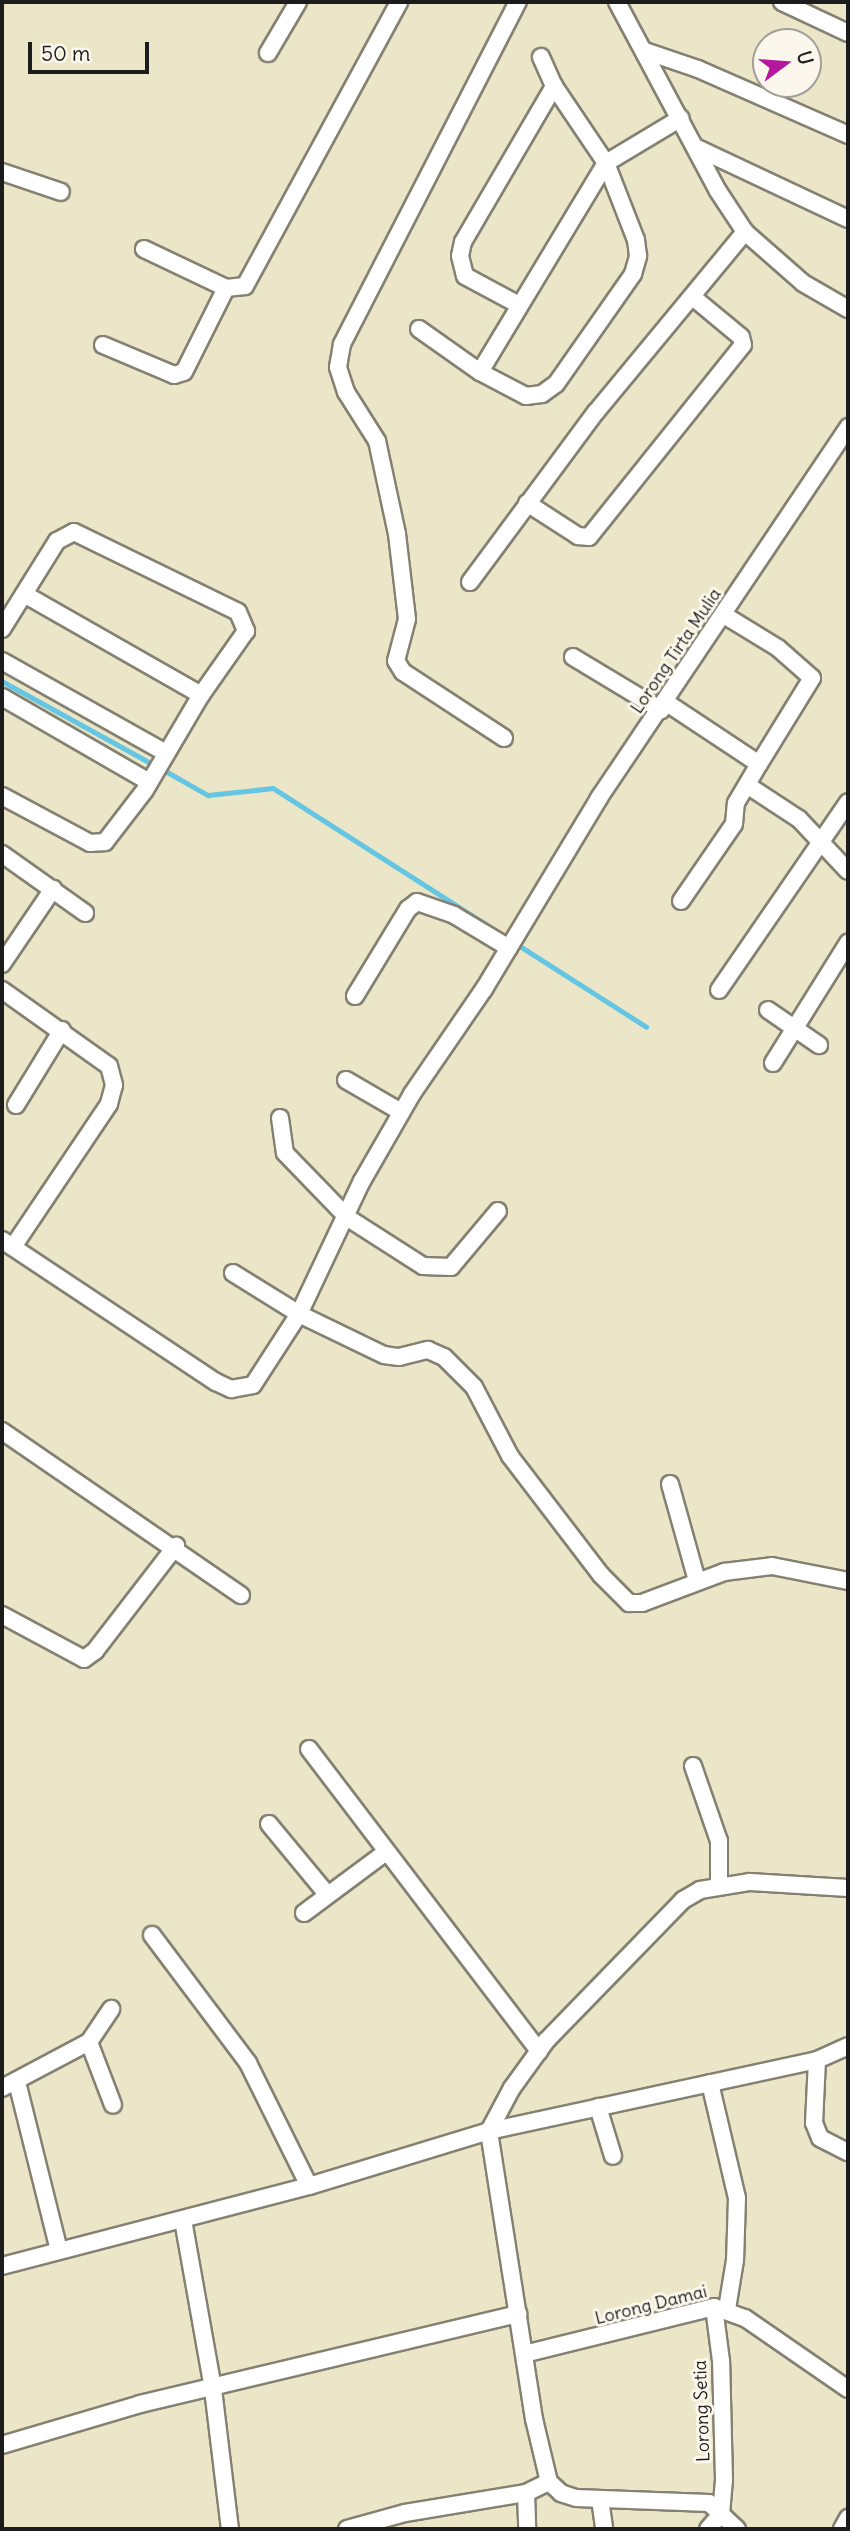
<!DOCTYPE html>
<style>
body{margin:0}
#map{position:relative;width:850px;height:2531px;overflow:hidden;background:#ebe6c8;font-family:Delius,sans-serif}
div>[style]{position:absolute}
.stream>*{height:4.5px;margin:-2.25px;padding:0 2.25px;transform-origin:2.25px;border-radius:2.25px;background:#65c6e3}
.roads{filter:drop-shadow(2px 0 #848172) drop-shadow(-2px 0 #848172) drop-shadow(0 2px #848172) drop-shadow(0 -2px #848172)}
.minor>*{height:16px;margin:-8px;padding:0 8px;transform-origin:8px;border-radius:8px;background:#fff}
span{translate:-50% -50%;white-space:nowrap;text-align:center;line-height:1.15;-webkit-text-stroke:6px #fbf7ec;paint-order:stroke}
.street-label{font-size:18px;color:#1c1c1c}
.frame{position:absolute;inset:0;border:4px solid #1c1c1c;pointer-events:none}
.north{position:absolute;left:752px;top:28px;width:70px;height:70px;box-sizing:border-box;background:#fbf7ec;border:2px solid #a29f99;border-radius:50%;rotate:74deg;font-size:19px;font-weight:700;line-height:28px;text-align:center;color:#1c1c1c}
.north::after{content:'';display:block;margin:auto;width:24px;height:32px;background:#b5179e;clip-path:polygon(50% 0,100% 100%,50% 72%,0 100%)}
.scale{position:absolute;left:28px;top:42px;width:121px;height:32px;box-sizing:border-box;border:4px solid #1c1c1c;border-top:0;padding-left:9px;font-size:21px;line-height:24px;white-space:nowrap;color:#1c1c1c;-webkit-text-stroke:5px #fbf7ec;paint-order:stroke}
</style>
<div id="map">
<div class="stream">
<div style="left:2px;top:681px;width:174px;rotate:28.9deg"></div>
<div style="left:162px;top:769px;width:53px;rotate:29.5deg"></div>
<div style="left:208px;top:795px;width:65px;rotate:-6.1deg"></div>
<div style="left:273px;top:788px;width:443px;rotate:32.6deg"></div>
</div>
<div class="roads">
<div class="minor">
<div style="left:617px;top:2px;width:214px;rotate:61.9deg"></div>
<div style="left:718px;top:191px;width:49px;rotate:56.6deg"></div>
<div style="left:745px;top:232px;width:77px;rotate:41.3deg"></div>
<div style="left:803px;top:283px;width:52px;rotate:30deg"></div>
<div style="left:782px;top:2px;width:73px;rotate:25.2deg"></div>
<div style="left:645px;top:51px;width:56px;rotate:18.8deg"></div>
<div style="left:698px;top:69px;width:164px;rotate:23.7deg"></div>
<div style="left:268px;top:53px;width:59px;rotate:-59.5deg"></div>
<div style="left:541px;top:57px;width:32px;rotate:66deg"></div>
<div style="left:697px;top:148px;width:167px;rotate:25.2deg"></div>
<div style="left:2px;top:172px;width:62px;rotate:18.7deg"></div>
<div style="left:144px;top:249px;width:91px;rotate:25.4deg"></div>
<div style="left:226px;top:288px;width:19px;rotate:-6deg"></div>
<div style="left:245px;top:286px;width:323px;rotate:-61.5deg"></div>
<div style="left:519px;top:305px;width:61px;rotate:-151.8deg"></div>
<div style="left:465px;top:276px;width:21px;rotate:-104deg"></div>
<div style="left:460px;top:256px;width:14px;rotate:-78deg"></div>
<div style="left:463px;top:242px;width:181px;rotate:-59.7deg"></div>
<div style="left:554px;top:86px;width:93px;rotate:56deg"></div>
<div style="left:606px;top:163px;width:87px;rotate:-31deg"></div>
<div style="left:419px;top:329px;width:75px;rotate:35.2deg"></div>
<div style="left:480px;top:372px;width:52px;rotate:27.6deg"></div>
<div style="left:526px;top:396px;width:16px;rotate:-7deg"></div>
<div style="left:542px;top:394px;width:17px;rotate:-36deg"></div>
<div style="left:556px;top:384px;width:134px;rotate:-55deg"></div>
<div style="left:633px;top:274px;width:19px;rotate:-74deg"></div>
<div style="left:638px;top:256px;width:16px;rotate:-97deg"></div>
<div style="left:636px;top:240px;width:83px;rotate:-111.3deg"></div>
<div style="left:606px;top:163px;width:244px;rotate:121.1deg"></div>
<div style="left:103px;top:345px;width:77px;rotate:22.9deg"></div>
<div style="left:174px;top:375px;width:10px;rotate:-17deg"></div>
<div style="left:184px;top:372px;width:94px;rotate:-63.4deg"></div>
<div style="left:527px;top:503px;width:61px;rotate:32.9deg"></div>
<div style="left:578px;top:536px;width:11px;rotate:5deg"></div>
<div style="left:589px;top:537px;width:246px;rotate:-51.3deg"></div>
<div style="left:743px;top:345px;width:8px;rotate:-104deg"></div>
<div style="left:741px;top:337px;width:61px;rotate:-140.3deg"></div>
<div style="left:470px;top:582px;width:212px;rotate:-53.5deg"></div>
<div style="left:596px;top:412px;width:234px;rotate:-50.4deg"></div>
<div style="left:24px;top:594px;width:204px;rotate:29.7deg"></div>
<div style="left:2px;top:629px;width:104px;rotate:-58deg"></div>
<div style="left:57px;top:541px;width:19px;rotate:-28deg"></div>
<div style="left:74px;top:532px;width:182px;rotate:26deg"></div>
<div style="left:238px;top:612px;width:21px;rotate:67deg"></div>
<div style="left:246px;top:631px;width:78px;rotate:125.1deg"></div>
<div style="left:201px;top:695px;width:110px;rotate:120.5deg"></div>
<div style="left:145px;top:790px;width:66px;rotate:127.6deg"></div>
<div style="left:105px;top:842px;width:15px;rotate:176deg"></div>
<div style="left:90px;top:843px;width:100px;rotate:-151.9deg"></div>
<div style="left:573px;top:657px;width:103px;rotate:31.1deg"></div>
<div style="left:2px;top:661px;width:188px;rotate:29.3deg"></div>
<div style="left:2px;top:697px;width:170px;rotate:30deg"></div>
<div style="left:667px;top:703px;width:110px;rotate:33.5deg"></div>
<div style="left:759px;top:764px;width:101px;rotate:-58.4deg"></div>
<div style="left:812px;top:678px;width:45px;rotate:-138.6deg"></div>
<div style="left:778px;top:648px;width:63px;rotate:-148.6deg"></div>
<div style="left:504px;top:738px;width:121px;rotate:-146.8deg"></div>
<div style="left:403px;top:672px;width:13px;rotate:-122deg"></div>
<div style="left:396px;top:661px;width:43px;rotate:-75.3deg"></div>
<div style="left:407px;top:619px;width:86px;rotate:-96.7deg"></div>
<div style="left:397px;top:534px;width:95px;rotate:-102.1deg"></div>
<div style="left:377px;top:441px;width:58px;rotate:-122.3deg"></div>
<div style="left:346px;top:392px;width:26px;rotate:-108deg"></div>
<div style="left:338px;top:367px;width:23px;rotate:-80deg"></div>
<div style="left:342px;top:344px;width:385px;rotate:-62.8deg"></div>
<div style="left:747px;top:785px;width:62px;rotate:33.2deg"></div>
<div style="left:799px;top:819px;width:71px;rotate:46.7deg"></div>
<div style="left:2px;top:854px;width:102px;rotate:35.4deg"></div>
<div style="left:681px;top:901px;width:93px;rotate:-55.5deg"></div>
<div style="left:734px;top:824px;width:21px;rotate:-85deg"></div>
<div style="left:736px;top:803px;width:45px;rotate:-59.5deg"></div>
<div style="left:2px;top:964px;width:91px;rotate:-55.8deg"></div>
<div style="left:2px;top:990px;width:131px;rotate:35.4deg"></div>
<div style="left:109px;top:1066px;width:20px;rotate:75deg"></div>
<div style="left:114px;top:1085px;width:20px;rotate:105deg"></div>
<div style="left:109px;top:1104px;width:172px;rotate:123.9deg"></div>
<div style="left:719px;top:990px;width:228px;rotate:-55.5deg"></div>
<div style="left:355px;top:996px;width:102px;rotate:-58.7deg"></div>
<div style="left:408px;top:909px;width:11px;rotate:-38deg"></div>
<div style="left:417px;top:902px;width:39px;rotate:19deg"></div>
<div style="left:454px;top:915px;width:64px;rotate:31deg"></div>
<div style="left:768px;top:1010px;width:62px;rotate:34.5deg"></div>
<div style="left:773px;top:1063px;width:142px;rotate:-58deg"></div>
<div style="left:346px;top:1080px;width:64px;rotate:30.2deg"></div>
<div style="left:16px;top:1105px;width:88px;rotate:-58.5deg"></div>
<div style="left:280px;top:1118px;width:35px;rotate:82deg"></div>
<div style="left:285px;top:1153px;width:91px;rotate:45.9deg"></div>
<div style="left:348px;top:1218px;width:89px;rotate:32.6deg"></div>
<div style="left:423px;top:1266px;width:28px;rotate:2deg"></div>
<div style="left:451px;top:1267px;width:73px;rotate:-50deg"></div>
<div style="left:2px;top:1240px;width:257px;rotate:33.6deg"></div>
<div style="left:216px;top:1382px;width:17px;rotate:25deg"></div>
<div style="left:231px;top:1389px;width:22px;rotate:-10deg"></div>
<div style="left:253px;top:1385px;width:85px;rotate:-57.1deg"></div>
<div style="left:299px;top:1314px;width:147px;rotate:-64.7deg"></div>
<div style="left:362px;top:1181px;width:100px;rotate:-60.1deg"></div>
<div style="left:412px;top:1094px;width:127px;rotate:-55.6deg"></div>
<div style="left:484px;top:989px;width:223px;rotate:-58.9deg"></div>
<div style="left:599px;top:798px;width:447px;rotate:-56.1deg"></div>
<div style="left:233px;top:1273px;width:78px;rotate:31.8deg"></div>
<div style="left:299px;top:1314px;width:94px;rotate:25.8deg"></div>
<div style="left:384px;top:1355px;width:15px;rotate:8deg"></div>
<div style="left:399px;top:1357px;width:30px;rotate:-14deg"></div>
<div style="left:428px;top:1350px;width:17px;rotate:24deg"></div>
<div style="left:444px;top:1357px;width:42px;rotate:45deg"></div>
<div style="left:474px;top:1387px;width:78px;rotate:62.4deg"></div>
<div style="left:510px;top:1456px;width:150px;rotate:52.6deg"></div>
<div style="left:601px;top:1575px;width:40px;rotate:45deg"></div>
<div style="left:629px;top:1603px;width:13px"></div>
<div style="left:642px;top:1603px;width:88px;rotate:-20.7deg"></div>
<div style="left:724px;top:1572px;width:48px;rotate:-7.1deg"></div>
<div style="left:772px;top:1566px;width:77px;rotate:11.2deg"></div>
<div style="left:2px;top:1431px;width:290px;rotate:34.5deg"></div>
<div style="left:670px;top:1484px;width:101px;rotate:74.4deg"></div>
<div style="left:2px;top:1615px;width:93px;rotate:28.2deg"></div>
<div style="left:84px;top:1659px;width:14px;rotate:-36deg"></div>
<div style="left:95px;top:1651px;width:133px;rotate:-52.4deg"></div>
<div style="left:309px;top:1749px;width:380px;rotate:52.7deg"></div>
<div style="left:693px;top:1766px;width:79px;rotate:70.9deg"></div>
<div style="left:719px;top:1841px;width:44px;rotate:90deg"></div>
<div style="left:269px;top:1824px;width:91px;rotate:50.4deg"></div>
<div style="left:304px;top:1913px;width:102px;rotate:-36.6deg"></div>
<div style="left:152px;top:1935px;width:160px;rotate:53.1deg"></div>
<div style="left:248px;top:2063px;width:137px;rotate:63.6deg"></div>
<div style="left:89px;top:2042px;width:67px;rotate:69.1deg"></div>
<div style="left:817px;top:2060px;width:63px;rotate:92.7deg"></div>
<div style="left:814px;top:2123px;width:16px;rotate:68deg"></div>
<div style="left:820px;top:2138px;width:31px;rotate:27deg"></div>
<div style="left:17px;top:2082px;width:174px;rotate:76deg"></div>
<div style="left:710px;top:2083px;width:118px;rotate:76.8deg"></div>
<div style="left:737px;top:2198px;width:62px;rotate:91.8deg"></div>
<div style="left:735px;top:2260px;width:50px;rotate:99.3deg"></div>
<div style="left:2px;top:2088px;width:98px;rotate:-27.9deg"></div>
<div style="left:89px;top:2042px;width:40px;rotate:-56deg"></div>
<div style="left:598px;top:2107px;width:51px;rotate:73deg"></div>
<div style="left:183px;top:2220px;width:172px;rotate:79.9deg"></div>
<div style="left:213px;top:2389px;width:141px;rotate:83.1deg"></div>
<div style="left:2px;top:2266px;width:317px;rotate:-14.6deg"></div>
<div style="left:309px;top:2186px;width:188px;rotate:-17deg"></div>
<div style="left:489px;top:2131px;width:49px;rotate:-61.9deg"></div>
<div style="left:512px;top:2088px;width:58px;rotate:-54.1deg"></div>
<div style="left:546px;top:2041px;width:197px;rotate:-45.8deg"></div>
<div style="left:683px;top:1900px;width:20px;rotate:-30deg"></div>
<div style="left:700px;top:1890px;width:51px;rotate:-9.1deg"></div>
<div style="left:750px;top:1882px;width:98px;rotate:3.5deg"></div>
<div style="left:524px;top:2354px;width:196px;rotate:-13.9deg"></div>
<div style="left:714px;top:2307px;width:33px;rotate:20deg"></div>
<div style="left:745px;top:2318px;width:125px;rotate:34.6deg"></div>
<div style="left:2px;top:2445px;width:144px;rotate:-16.5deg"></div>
<div style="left:140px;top:2404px;width:389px;rotate:-13.4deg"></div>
<div style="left:526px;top:2493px;width:36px;rotate:88deg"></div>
<div style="left:600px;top:2499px;width:30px;rotate:82deg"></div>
<div style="left:347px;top:2529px;width:60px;rotate:-15.4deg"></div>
<div style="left:405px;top:2513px;width:123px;rotate:-9.4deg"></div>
<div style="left:526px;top:2493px;width:25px;rotate:-26deg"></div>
<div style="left:708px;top:2529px;width:20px;rotate:-49deg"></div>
<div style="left:721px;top:2514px;width:34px;rotate:-85deg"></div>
<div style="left:724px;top:2480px;width:119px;rotate:-91.4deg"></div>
<div style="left:721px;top:2361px;width:54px;rotate:-97.4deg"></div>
<div style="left:737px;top:2529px;width:38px;rotate:-137deg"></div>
<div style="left:709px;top:2503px;width:133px;rotate:-177.8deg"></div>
<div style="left:576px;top:2498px;width:16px;rotate:-162deg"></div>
<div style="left:561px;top:2493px;width:16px;rotate:-137deg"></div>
<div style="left:549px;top:2482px;width:65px;rotate:-103.4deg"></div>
<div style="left:534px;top:2419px;width:291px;rotate:-98.9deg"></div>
<div style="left:489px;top:2131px;width:336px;rotate:-12.2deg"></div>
<div style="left:817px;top:2060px;width:34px;rotate:-24deg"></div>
<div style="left:842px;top:2529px;width:13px;rotate:-61deg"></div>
</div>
</div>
<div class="street-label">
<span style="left:676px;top:651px;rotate:-56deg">Lorong Tirta Mulia</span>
<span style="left:651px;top:2305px;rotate:-14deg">Lorong Damai</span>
<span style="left:702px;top:2411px;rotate:-92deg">Lorong Setia</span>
</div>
<div class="frame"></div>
<div class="north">U</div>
<div class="scale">50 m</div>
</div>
